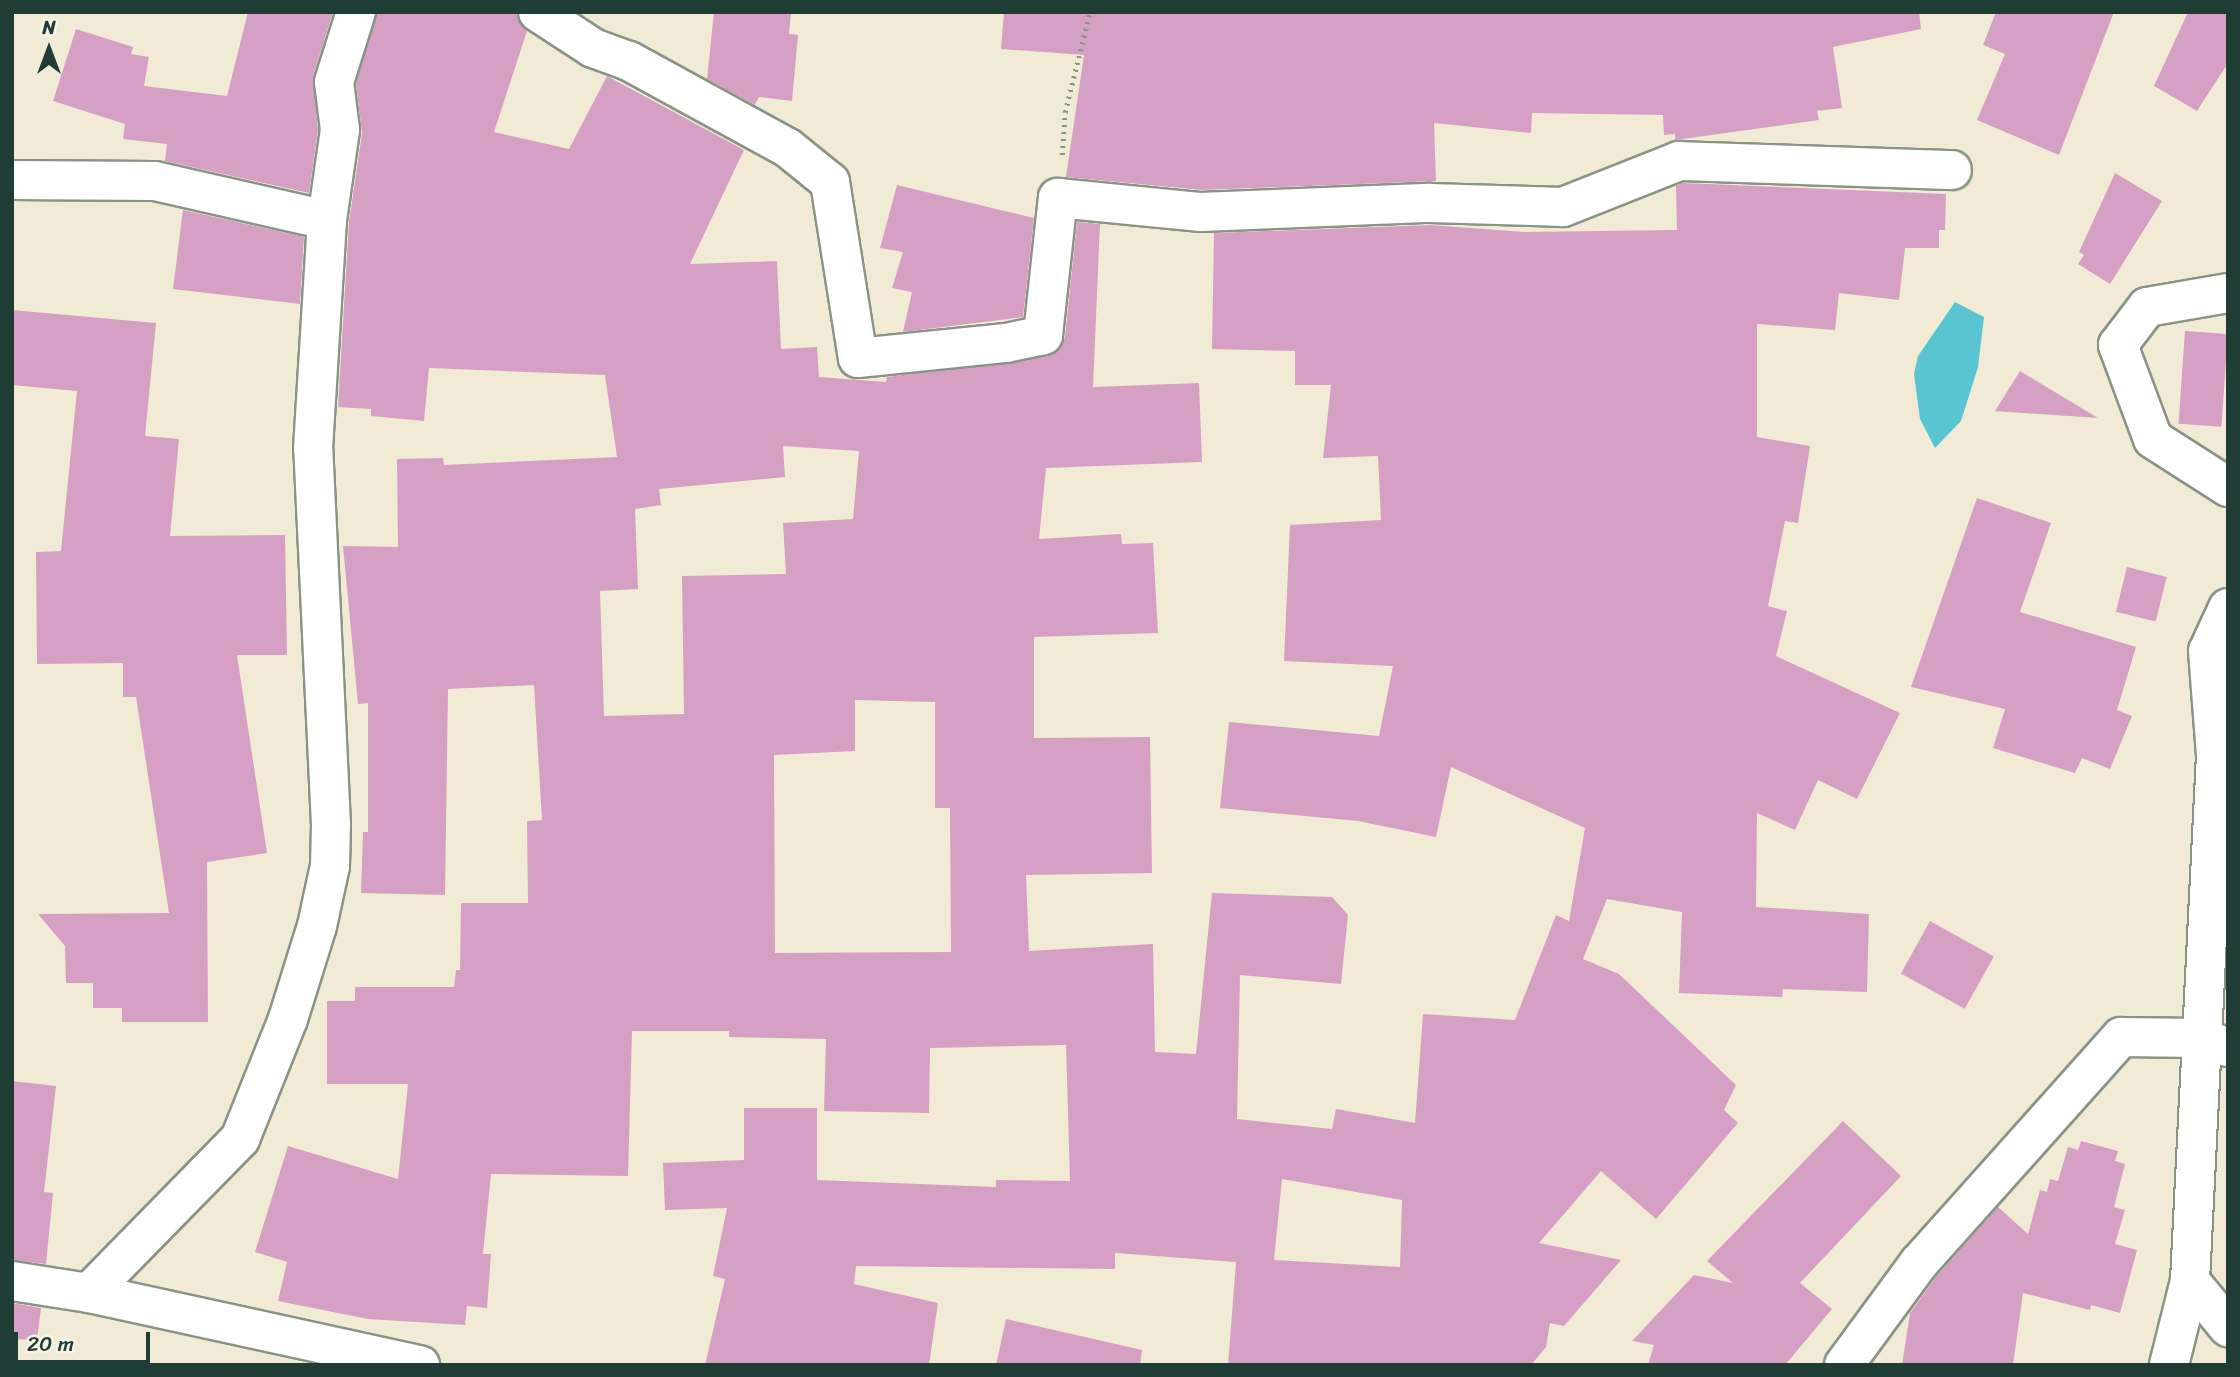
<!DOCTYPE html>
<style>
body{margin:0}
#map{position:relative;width:2240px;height:1377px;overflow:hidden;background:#f1ebd5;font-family:Sriracha,sans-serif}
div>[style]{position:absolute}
.water>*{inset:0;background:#59c5d1}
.building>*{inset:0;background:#d6a0c4;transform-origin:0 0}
.path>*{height:4.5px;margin-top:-2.25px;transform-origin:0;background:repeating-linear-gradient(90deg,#889484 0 2px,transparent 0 7px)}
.roads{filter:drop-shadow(2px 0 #889484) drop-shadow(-2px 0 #889484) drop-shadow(0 2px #889484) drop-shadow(0 -2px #889484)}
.minor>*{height:38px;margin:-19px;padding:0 19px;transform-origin:19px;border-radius:19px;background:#fff}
span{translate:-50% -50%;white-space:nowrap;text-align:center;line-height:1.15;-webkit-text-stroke:5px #f7f3e8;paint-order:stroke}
.frame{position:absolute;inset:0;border:14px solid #1f3d34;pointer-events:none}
.north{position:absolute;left:14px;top:14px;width:70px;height:70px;-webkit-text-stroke:5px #f7f3e8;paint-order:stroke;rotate:0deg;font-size:19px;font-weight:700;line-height:28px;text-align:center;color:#1f3d34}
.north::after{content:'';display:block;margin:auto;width:24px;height:32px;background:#1f3d34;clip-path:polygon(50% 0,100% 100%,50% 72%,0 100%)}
.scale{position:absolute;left:14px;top:1332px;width:136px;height:32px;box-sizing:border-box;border:4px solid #1f3d34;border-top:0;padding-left:9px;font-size:21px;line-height:24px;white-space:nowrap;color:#1f3d34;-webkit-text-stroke:5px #f7f3e8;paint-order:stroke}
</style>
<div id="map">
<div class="water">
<div style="clip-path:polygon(1955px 302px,1984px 317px,1978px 367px,1961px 421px,1935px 448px,1920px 419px,1914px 374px,1918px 356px)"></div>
</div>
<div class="building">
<div style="clip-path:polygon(248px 12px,333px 12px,313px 76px,318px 130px,309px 193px,165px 161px,167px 144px,123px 139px,125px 124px,53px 101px,76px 29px,133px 47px,131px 54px,149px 57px,144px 86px,227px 96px)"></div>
<div style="clip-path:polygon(evenodd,377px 12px,516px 12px,527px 31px,494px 132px,569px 149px,607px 76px,744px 150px,690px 264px,777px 261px,781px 349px,817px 347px,819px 377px,886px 382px,887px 377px,1048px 356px,1060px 349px,1065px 337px,1077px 222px,1100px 224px,1093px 387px,1199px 383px,1202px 462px,1046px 468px,1039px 539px,1121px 534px,1122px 544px,1153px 543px,1158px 633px,1034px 637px,1034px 738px,1150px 737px,1152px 873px,1026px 875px,1029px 951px,1153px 944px,1155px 1052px,1196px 1054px,1212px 893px,1332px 897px,1348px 915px,1341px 984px,1240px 975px,1237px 1119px,1332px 1129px,1336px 1109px,1415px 1123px,1423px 1014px,1515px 1020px,1556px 915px,1569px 921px,1585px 828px,1451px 767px,1436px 837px,1358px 821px,1220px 808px,1229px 722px,1379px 736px,1393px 666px,1284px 661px,1290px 525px,1381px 520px,1378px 456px,1323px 458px,1331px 385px,1295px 385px,1295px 351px,1212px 349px,1214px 233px,1430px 225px,1524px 232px,1677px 230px,1676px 186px,1683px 183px,1946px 194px,1945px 230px,1939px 230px,1939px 248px,1905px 248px,1899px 300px,1839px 293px,1835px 330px,1757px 324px,1757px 437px,1810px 446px,1798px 523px,1785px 521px,1768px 606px,1787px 611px,1776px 656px,1900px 713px,1857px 799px,1818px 780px,1795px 830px,1757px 813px,1756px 907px,1869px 914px,1867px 992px,1783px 989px,1782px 997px,1679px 993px,1682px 912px,1607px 899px,1583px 959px,1619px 974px,1736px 1085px,1724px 1110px,1738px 1123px,1656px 1219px,1601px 1171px,1539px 1243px,1621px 1260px,1564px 1326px,1550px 1323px,1546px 1347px,1531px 1365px,1228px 1365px,1236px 1262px,1115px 1253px,1115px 1269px,856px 1266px,854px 1284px,938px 1303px,929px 1365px,705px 1365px,725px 1279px,713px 1276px,727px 1208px,665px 1210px,663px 1163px,744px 1160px,744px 1108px,817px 1108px,817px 1180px,996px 1187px,996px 1180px,1070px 1181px,1066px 1045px,930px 1048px,929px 1113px,824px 1111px,826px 1039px,729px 1037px,729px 1031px,632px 1031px,628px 1176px,491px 1174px,483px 1254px,491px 1254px,487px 1308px,467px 1306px,465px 1325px,368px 1319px,278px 1301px,287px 1262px,255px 1252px,288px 1146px,398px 1179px,408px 1084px,327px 1084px,327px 1001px,355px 1001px,355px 987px,454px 987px,456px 970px,460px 970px,461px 903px,528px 903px,527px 821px,542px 820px,534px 685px,448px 689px,445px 895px,361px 893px,363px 832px,368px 832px,368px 703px,358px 704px,343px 546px,398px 547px,397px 459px,443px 458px,444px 465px,617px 457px,605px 375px,429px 368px,424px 421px,371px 416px,371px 409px,338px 407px,349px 222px,362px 133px,356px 84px,377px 12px,783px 446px,859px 451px,853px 519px,783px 523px,786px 574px,682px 576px,684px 714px,604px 716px,600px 591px,638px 589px,635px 509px,661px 505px,659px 489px,785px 477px,783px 446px,377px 12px,855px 700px,935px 702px,935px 808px,950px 808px,951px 952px,775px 953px,774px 755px,855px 751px,855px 700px,377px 12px,1282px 1179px,1402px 1200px,1400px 1267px,1274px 1260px,1282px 1179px)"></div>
<div style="clip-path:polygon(714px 12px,791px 12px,789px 34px,798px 35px,792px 101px,759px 97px,755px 105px,707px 79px)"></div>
<div style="clip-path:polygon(1004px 12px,1919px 12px,1921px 29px,1833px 47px,1842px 108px,1817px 111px,1819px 120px,1675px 140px,1675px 134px,1664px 135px,1663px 115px,1532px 113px,1531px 133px,1434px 123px,1436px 181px,1202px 190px,1066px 177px,1084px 55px,1001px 49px)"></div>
<div style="clip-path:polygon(1996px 12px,2114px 12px,2059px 155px,1977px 120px,2005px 54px,1983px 45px)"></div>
<div style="clip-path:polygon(2188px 12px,2228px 12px,2228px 63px,2197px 111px,2154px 86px)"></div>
<div style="clip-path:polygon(2115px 173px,2162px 201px,2110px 284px,2078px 264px,2084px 255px,2079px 252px)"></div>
<div style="clip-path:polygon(897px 185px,1034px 218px,1023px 317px,903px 332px,912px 292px,892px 288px,903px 252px,880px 248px)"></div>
<div style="clip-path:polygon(183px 210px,304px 237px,300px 304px,173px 289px)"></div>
<div style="clip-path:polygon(12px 310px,156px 323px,145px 436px,179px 439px,170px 536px,285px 535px,287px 655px,237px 655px,267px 853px,207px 862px,208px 1022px,122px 1022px,122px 1008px,93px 1008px,93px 983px,66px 983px,65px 946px,38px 914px,169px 913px,136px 697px,123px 697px,123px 663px,37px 664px,36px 552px,61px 551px,77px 391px,12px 385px)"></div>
<div style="left:2185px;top:331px;width:43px;height:93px;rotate:4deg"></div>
<div style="clip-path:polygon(2020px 371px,2098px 418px,1995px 411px)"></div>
<div style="clip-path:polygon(1977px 498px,2051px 523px,2020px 612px,2136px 647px,2117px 710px,2132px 716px,2110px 769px,2082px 758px,2075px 773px,1993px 748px,2005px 709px,1911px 687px)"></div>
<div style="left:2127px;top:567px;width:41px;height:46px;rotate:14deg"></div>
<div style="left:1930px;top:921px;width:73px;height:60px;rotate:29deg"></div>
<div style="clip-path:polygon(12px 1081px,56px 1086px,44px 1192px,53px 1193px,46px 1264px,12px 1260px)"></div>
<div style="clip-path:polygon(1843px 1121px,1901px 1176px,1800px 1283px,1832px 1309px,1785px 1365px,1648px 1365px,1654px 1345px,1632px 1341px,1694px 1275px,1733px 1283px,1707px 1261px)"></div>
<div style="clip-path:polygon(2081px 1141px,2118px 1151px,2115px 1161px,2125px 1164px,2114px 1207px,2125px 1210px,2115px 1244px,2137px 1250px,2120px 1313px,2091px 1305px,2090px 1310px,2023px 1293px,2013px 1365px,1902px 1365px,1910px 1313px,1936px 1277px,1998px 1207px,2028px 1234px,2040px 1190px,2047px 1192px,2050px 1179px,2058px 1181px,2068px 1147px,2078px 1150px)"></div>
<div style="clip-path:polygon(12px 1303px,41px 1308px,37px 1340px,12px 1339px)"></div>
<div style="clip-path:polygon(1006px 1319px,1142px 1350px,1140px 1365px,996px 1365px)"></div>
</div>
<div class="path">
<div style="left:1062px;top:155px;width:43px;rotate:-86deg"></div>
<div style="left:1065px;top:112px;width:103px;rotate:-76deg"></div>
</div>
<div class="roads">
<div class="minor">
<div style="left:538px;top:12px;width:66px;rotate:33.2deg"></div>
<div style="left:593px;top:48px;width:38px;rotate:20deg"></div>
<div style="left:629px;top:61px;width:181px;rotate:28.7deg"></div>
<div style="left:788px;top:148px;width:54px;rotate:39deg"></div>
<div style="left:830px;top:182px;width:178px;rotate:81deg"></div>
<div style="left:858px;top:358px;width:149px;rotate:-5.8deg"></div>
<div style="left:1006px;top:343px;width:38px;rotate:-12deg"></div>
<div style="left:1043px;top:335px;width:138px;rotate:-83.8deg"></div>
<div style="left:1058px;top:198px;width:144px;rotate:5.6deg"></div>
<div style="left:1201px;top:212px;width:229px;rotate:-2.3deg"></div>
<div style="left:1430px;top:203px;width:133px;rotate:1.7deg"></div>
<div style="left:1563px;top:207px;width:125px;rotate:-21.6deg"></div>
<div style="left:1679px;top:161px;width:273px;rotate:1.9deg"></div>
<div style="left:12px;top:180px;width:143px;rotate:0.4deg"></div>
<div style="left:155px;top:181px;width:176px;rotate:12.8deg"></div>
<div style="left:327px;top:220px;width:91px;rotate:-81.8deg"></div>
<div style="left:340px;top:130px;width:48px;rotate:-97.1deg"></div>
<div style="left:334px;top:82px;width:73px;rotate:-72.6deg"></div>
<div style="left:2228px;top:293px;width:82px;rotate:170.2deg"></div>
<div style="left:2147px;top:307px;width:48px;rotate:127.3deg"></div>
<div style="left:2118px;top:345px;width:100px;rotate:69.6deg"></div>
<div style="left:2153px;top:439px;width:89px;rotate:32.6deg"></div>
<div style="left:2228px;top:608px;width:47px;rotate:114.9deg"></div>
<div style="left:2208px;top:651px;width:104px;rotate:85.6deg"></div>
<div style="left:2216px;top:755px;width:12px;rotate:14deg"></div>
<div style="left:12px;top:1281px;width:78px;rotate:8.9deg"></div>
<div style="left:89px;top:1293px;width:339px;rotate:12.3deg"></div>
<div style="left:2190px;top:1281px;width:60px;rotate:50.4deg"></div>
<div style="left:89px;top:1293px;width:216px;rotate:-45.6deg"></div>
<div style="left:240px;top:1139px;width:129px;rotate:-68.2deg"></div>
<div style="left:288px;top:1019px;width:97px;rotate:-72.7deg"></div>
<div style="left:317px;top:926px;width:61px;rotate:-77.8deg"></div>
<div style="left:330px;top:866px;width:41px;rotate:-88.6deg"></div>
<div style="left:331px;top:825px;width:376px;rotate:-92.7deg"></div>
<div style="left:313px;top:449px;width:229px;rotate:-86.5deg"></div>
<div style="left:1844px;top:1365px;width:127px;rotate:-53.7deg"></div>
<div style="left:1919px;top:1263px;width:303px;rotate:-48.2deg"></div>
<div style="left:2121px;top:1037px;width:79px;rotate:0.7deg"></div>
<div style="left:2200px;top:1038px;width:29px;rotate:18deg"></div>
<div style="left:2169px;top:1365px;width:87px;rotate:-76deg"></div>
<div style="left:2190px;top:1281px;width:527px;rotate:-87.17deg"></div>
</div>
</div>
<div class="frame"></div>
<div class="north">N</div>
<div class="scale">20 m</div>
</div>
